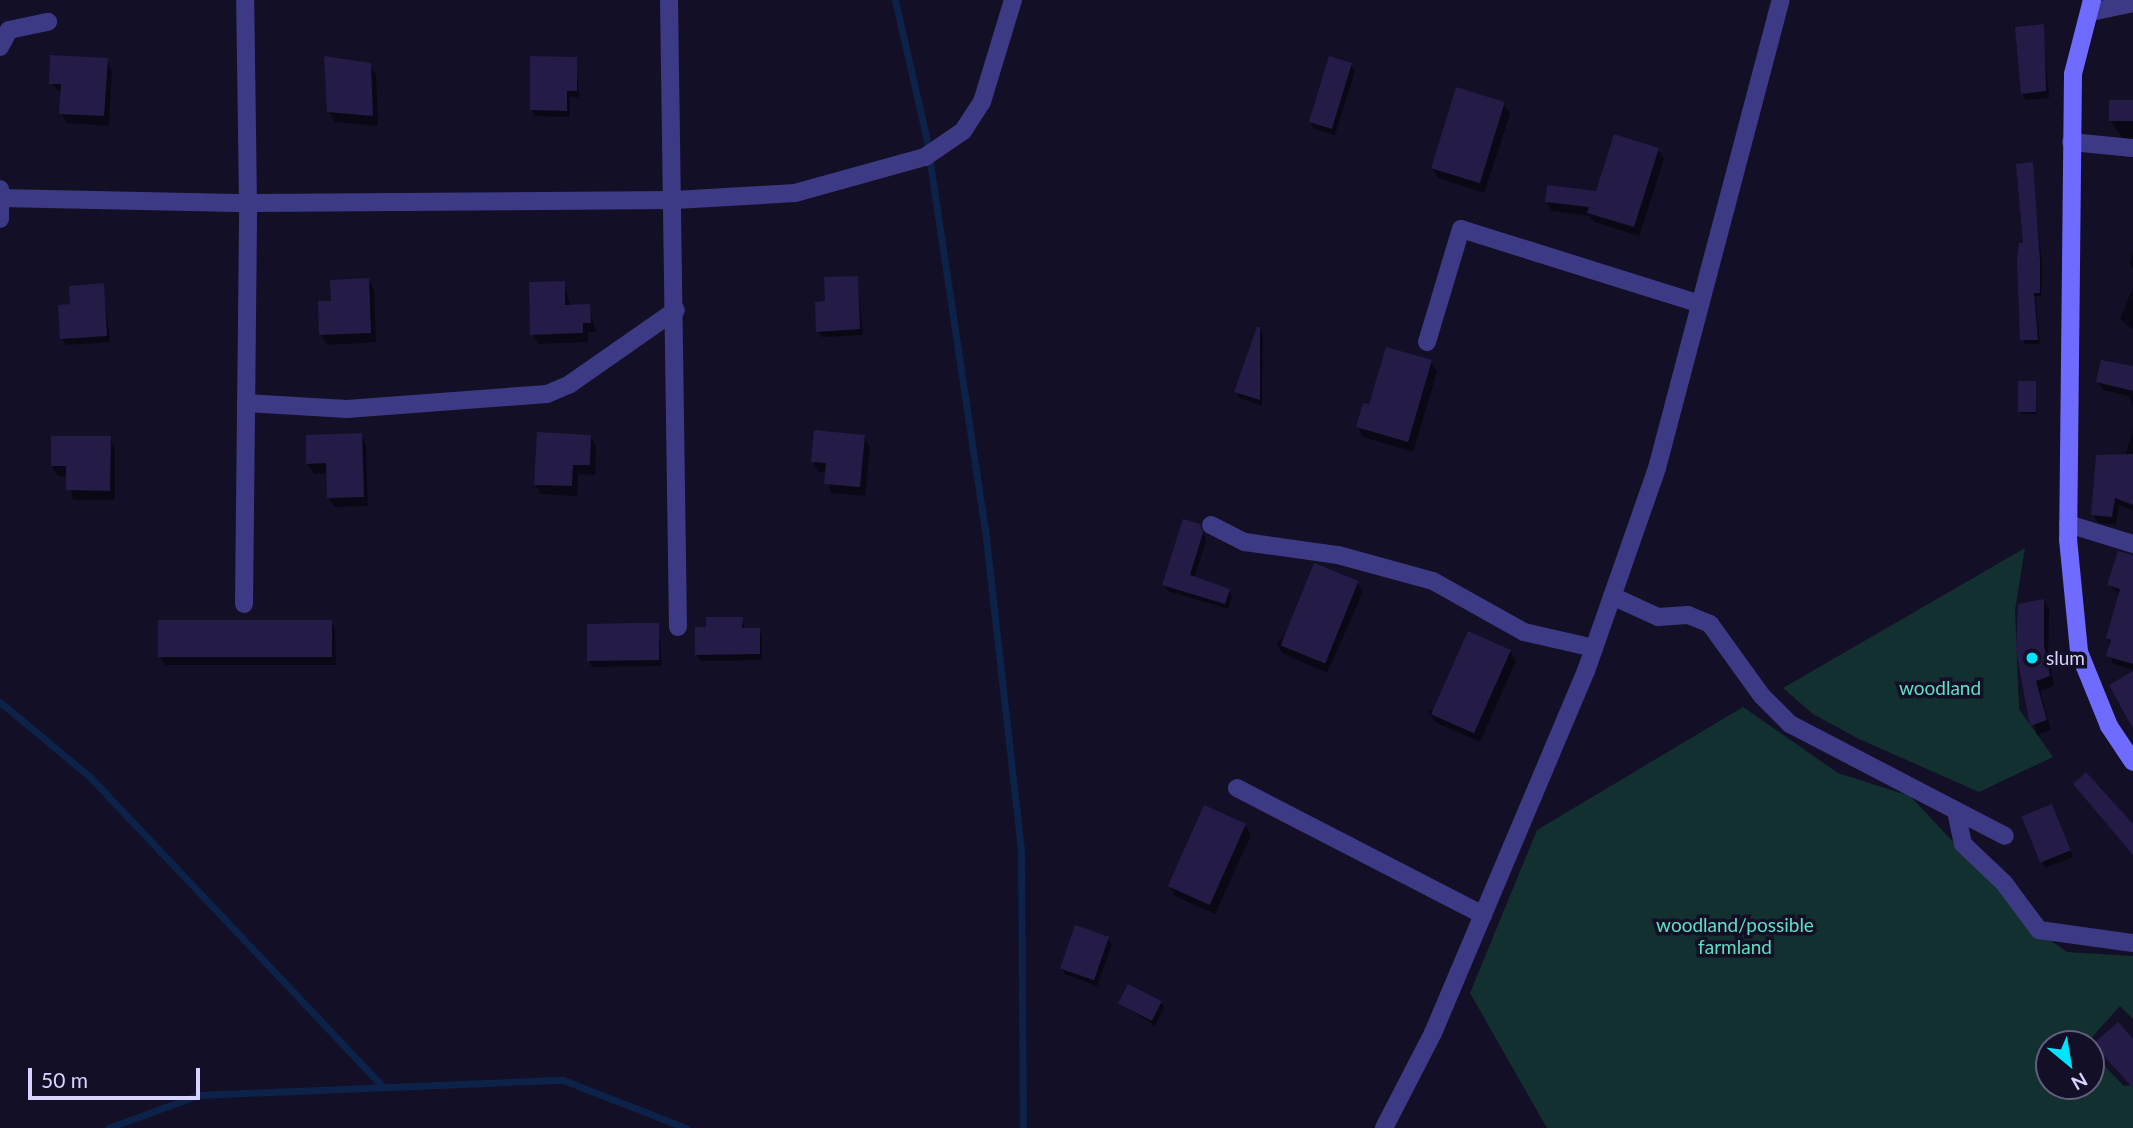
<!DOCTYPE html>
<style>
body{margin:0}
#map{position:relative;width:2133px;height:1128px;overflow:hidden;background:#130f26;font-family:Lato,sans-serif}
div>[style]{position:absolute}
.green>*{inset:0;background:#12302f}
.shadow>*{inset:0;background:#0007}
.stream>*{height:7px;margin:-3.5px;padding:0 3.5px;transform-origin:3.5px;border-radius:3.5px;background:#0c2248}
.building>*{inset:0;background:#241b47;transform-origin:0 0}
.minor>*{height:18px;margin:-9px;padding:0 9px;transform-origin:9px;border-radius:9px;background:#3d3a85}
.secondary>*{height:18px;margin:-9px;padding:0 9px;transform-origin:9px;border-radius:9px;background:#6f6bff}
.dots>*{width:19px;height:19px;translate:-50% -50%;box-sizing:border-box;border:4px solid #130f26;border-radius:50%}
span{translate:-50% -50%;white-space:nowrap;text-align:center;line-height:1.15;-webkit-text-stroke:7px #130f26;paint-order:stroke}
.poi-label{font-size:19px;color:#d9d4ff}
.left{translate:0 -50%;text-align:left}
.park-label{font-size:19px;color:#5fe0c0}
.north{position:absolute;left:2035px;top:1030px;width:70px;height:70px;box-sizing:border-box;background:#130f26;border:2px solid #625e7d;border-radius:50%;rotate:150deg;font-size:19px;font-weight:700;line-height:28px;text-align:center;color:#d9d4ff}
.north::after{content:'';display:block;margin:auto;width:24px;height:32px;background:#00e5ff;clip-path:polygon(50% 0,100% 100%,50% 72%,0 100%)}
.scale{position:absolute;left:28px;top:1068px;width:172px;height:32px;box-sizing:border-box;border:4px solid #d9d4ff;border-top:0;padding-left:9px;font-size:21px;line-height:24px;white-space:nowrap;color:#d9d4ff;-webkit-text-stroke:5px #130f26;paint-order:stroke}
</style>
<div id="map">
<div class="green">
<div style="clip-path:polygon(2025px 548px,2015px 610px,2019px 709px,2053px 757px,1979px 792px,1859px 739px,1813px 714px,1783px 688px)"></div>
<div style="clip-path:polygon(1743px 707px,1838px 773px,1910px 796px,2036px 930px,2067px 952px,2133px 956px,2133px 1019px,2120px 1006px,2086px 1044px,2049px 1044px,2049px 1086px,2091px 1086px,2091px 1052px,2124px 1086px,2133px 1085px,2133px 1128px,1547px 1128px,1470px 993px,1537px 830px)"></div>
</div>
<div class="shadow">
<div style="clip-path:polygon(2043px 26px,2049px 98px,2026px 100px,2022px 93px)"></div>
<div style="clip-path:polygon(576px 58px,579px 97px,570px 97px,570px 117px,535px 116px,532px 110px)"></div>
<div style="clip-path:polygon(107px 60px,112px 70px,109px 126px,66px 123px,61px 113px,62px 94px,51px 83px)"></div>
<div style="clip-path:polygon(370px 65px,376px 75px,378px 126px,335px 122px,329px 112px)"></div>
<div style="clip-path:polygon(1351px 65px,1355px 71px,1335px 135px,1314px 129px,1310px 122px)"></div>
<div style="clip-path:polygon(2133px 102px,2133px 139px,2123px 139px,2110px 120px)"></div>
<div style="clip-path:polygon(1504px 104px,1510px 114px,1484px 193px,1438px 178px,1432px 168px)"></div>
<div style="clip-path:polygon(1658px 150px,1664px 159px,1639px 236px,1594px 222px,1590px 216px,1552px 211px,1547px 202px,1598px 193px)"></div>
<div style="clip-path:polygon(2032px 164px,2042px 265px,2041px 296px,2035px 296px,2040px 344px,2024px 344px)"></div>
<div style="clip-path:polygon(2133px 250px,2133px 269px,2130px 264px)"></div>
<div style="clip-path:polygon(857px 277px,863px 335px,822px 337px,818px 331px,826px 302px)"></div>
<div style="clip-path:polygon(368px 280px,374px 290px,376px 342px,327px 345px,321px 335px,333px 302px)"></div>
<div style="clip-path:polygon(564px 282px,570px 306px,589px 306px,596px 332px,588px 332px,588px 342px,538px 344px,532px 334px)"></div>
<div style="clip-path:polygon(103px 285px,110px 342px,66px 345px,62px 338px,72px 306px)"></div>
<div style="clip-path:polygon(2133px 287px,2133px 330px,2120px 319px)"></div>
<div style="clip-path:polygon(1260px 331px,1263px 335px,1262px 406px,1240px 398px,1236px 392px)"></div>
<div style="clip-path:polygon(1431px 362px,1437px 372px,1413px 452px,1363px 437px,1358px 427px,1370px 406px)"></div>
<div style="clip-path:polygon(2133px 368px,2133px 406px,2129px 396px,2103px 390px,2098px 382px)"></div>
<div style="clip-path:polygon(2035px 383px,2037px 414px,2022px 414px,2020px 412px)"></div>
<div style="clip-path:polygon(2133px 429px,2133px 511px,2119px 505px,2116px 525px,2098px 523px,2093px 514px,2125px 456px)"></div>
<div style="clip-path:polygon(361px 435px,366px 445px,368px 506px,334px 507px,329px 497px,328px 473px,314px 474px,308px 464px)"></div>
<div style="clip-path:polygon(590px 436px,596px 446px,595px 475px,578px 474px,577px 496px,541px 494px,535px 484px)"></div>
<div style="clip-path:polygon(864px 437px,870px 447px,865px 496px,831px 493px,826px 472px,819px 472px,813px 462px)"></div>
<div style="clip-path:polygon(110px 438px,115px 448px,115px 500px,73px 500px,68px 476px,58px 476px,52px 466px)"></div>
<div style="clip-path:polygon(1203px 532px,1206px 541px,1194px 579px,1229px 590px,1232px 596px,1228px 609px,1168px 591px,1164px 585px)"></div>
<div style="clip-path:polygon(2133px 558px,2133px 670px,2112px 663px,2108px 638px,2120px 595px,2109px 585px)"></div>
<div style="clip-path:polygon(1357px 582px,1363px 592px,1327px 673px,1282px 653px,1276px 643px)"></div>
<div style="clip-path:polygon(2044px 600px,2049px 610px,2048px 656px,2054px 686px,2040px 691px,2051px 730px,2037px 735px,2018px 650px)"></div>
<div style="clip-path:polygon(742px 619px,745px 630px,759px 629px,762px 636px,762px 660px,701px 661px,697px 655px,708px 629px)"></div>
<div style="clip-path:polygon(331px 622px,335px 630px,336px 665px,165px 665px,160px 657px)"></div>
<div style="clip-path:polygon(658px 625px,662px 666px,592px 667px,589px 661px)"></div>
<div style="clip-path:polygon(1510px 651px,1516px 661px,1480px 742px,1435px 722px,1429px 712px)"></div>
<div style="clip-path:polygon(2055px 812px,2073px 857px,2045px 868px,2041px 861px)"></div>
<div style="clip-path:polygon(1245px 825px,1251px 835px,1215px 914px,1175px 896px,1169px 886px)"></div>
<div style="clip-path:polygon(1108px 939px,1112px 945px,1097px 986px,1065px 974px,1061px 968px)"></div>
<div style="clip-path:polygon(1161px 1002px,1164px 1008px,1155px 1026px,1120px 1003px)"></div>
</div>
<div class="stream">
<div style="left:895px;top:0;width:139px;rotate:77.2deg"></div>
<div style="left:926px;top:136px;width:397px;rotate:81.5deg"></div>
<div style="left:985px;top:529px;width:325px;rotate:83.6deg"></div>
<div style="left:1021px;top:852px;width:276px;rotate:89.6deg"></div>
<div style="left:0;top:702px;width:117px;rotate:39.8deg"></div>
<div style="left:90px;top:777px;width:427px;rotate:46.6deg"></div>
<div style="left:108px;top:1128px;width:96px;rotate:-20.1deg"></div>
<div style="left:198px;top:1095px;width:365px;rotate:-2.4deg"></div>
<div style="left:563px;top:1080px;width:132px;rotate:21.3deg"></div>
</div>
<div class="building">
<div style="clip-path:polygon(2044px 24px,2046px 91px,2021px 94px,2015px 27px)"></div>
<div style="clip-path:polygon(50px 55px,108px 58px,104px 116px,59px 114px,61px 84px,49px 84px)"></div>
<div style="clip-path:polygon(324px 56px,371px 63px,373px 116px,327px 112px)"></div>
<div style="clip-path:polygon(530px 56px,577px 57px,577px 91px,567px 91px,567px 111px,530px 110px)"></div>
<div style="left:1329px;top:56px;width:24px;height:69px;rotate:17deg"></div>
<div style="left:1456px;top:87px;width:51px;height:85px;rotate:17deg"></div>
<div style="left:2109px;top:100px;width:24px;height:21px"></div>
<div style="clip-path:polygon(1614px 134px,1659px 148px,1634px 227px,1587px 213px,1589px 207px,1545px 202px,1547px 185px,1596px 191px)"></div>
<div style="clip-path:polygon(2033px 162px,2040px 260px,2040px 293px,2034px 293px,2038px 340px,2020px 340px,2017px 260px,2019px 243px,2023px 243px,2016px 164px)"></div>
<div style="clip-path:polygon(858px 276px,860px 329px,816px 332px,815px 302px,825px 301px,824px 277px)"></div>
<div style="clip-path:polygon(369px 278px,371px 333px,319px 335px,318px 301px,331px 301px,330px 280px)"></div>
<div style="clip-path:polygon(565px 281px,565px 305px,590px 304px,591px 323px,583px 323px,583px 333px,530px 335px,529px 282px)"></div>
<div style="clip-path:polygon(104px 283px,107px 336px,60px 339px,58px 305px,70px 304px,69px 286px)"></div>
<div style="clip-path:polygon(1257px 327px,1260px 327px,1260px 400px,1234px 392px)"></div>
<div style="clip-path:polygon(1386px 347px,1432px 360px,1408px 442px,1356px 427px,1363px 403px,1369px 404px)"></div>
<div style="clip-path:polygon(2101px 360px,2133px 366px,2133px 391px,2096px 382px)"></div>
<div style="left:2018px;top:381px;width:18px;height:31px"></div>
<div style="clip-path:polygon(814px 430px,865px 435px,860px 487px,824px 484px,826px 463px,811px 462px)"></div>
<div style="clip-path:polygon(537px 432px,591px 435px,590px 465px,573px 465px,572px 486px,534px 485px)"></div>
<div style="clip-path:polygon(362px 433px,364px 497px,327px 498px,326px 463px,306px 464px,306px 435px)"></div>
<div style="clip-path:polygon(51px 436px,111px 436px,110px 491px,66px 490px,66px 466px,51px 466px)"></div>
<div style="clip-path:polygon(2133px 454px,2133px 505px,2115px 498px,2112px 517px,2091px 515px,2096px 455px)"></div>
<div style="clip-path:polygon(1183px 519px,1200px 524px,1203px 533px,1190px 575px,1230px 589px,1225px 604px,1162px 585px)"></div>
<div style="clip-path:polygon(2118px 551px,2133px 555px,2133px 664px,2106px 656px,2111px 640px,2106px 638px,2120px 589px,2107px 585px)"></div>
<div style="left:1314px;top:563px;width:48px;height:89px;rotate:22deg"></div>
<div style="clip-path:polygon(2044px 599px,2044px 645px,2050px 676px,2036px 681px,2047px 720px,2030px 726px,2016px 650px,2018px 604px)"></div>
<div style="clip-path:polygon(706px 617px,743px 617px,742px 628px,760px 628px,760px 654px,695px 655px,695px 627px,706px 627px)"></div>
<div style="left:158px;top:620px;width:174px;height:37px"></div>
<div style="clip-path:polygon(634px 623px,659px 623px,659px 660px,587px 661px,587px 624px)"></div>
<div style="left:1468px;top:631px;width:47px;height:91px;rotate:24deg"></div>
<div style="clip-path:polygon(2133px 671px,2133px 729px,2109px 685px)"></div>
<div style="clip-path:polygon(2086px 772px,2133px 824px,2133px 855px,2073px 784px)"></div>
<div style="left:2052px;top:804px;width:50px;height:33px;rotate:68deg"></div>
<div style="left:1204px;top:805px;width:46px;height:89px;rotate:24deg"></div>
<div style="left:1075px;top:925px;width:36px;height:46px;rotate:19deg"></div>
<div style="left:1128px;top:984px;width:38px;height:22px;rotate:27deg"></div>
<div style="clip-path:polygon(2118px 1022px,2133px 1039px,2133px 1088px,2093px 1044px)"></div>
</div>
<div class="minor">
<div style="left:669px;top:0;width:627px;rotate:89.18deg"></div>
<div style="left:2091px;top:12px;width:43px;rotate:-12.1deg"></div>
<div style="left:0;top:47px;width:19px;rotate:-62deg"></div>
<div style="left:9px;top:30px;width:40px;rotate:-12deg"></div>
<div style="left:2071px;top:142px;width:62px;rotate:5.5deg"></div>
<div style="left:0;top:189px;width:30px;rotate:90deg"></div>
<div style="left:0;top:198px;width:248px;rotate:1.2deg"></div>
<div style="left:248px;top:203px;width:427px;rotate:-0.4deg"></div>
<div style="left:675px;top:200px;width:120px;rotate:-3.3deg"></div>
<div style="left:795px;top:193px;width:135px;rotate:-15.5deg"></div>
<div style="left:925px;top:157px;width:46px;rotate:-34.4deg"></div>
<div style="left:963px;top:131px;width:35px;rotate:-57deg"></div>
<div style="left:982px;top:102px;width:107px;rotate:-73.1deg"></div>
<div style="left:1427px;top:342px;width:118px;rotate:-73.3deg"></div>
<div style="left:1461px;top:229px;width:250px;rotate:17.4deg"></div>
<div style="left:246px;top:403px;width:101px;rotate:3.4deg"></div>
<div style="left:347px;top:409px;width:201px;rotate:-4.3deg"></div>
<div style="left:547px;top:394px;width:25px;rotate:-23deg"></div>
<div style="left:570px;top:384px;width:129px;rotate:-34.9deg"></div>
<div style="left:2068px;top:524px;width:68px;rotate:17.1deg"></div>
<div style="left:1211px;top:525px;width:38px;rotate:27deg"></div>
<div style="left:1245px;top:542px;width:94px;rotate:8deg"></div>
<div style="left:1338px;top:555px;width:98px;rotate:15.3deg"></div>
<div style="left:1433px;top:581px;width:104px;rotate:29.3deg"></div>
<div style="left:1524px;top:632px;width:72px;rotate:12.9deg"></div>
<div style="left:1612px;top:596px;width:51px;rotate:24.5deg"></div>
<div style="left:1658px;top:617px;width:30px;rotate:-4deg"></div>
<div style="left:1688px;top:615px;width:24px;rotate:22deg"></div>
<div style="left:1710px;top:624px;width:89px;rotate:54.2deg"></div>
<div style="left:1762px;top:696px;width:40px;rotate:45deg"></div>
<div style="left:1790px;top:724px;width:242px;rotate:27.5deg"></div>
<div style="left:244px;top:604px;width:401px;rotate:-89.4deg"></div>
<div style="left:248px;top:203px;width:203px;rotate:-90.8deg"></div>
<div style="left:1237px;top:788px;width:277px;rotate:27.3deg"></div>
<div style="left:1956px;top:811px;width:34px;rotate:78deg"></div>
<div style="left:1963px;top:844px;width:57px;rotate:43.6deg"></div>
<div style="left:2004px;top:883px;width:59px;rotate:53.3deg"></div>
<div style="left:2039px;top:930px;width:95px;rotate:7.9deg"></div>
<div style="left:1384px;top:1128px;width:107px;rotate:-62.7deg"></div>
<div style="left:1433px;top:1033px;width:393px;rotate:-67.1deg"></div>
<div style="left:1586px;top:671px;width:215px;rotate:-70.7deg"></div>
<div style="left:1657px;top:468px;width:484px;rotate:-75.2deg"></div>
</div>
<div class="secondary">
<div style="left:2092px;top:0;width:76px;rotate:104.4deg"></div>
<div style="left:2073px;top:74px;width:465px;rotate:90.6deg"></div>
<div style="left:2068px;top:539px;width:114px;rotate:84.4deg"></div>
<div style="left:2079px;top:652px;width:80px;rotate:67.9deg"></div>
<div style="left:2109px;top:726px;width:43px;rotate:56.3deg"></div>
</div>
<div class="dots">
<div style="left:2032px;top:658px;background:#00e5ff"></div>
</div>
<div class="poi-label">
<span class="left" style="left:2046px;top:658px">slum</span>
</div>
<div class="park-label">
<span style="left:1940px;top:688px">woodland</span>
<span style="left:1735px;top:936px">woodland/possible<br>farmland</span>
</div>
<div class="north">N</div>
<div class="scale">50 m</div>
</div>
